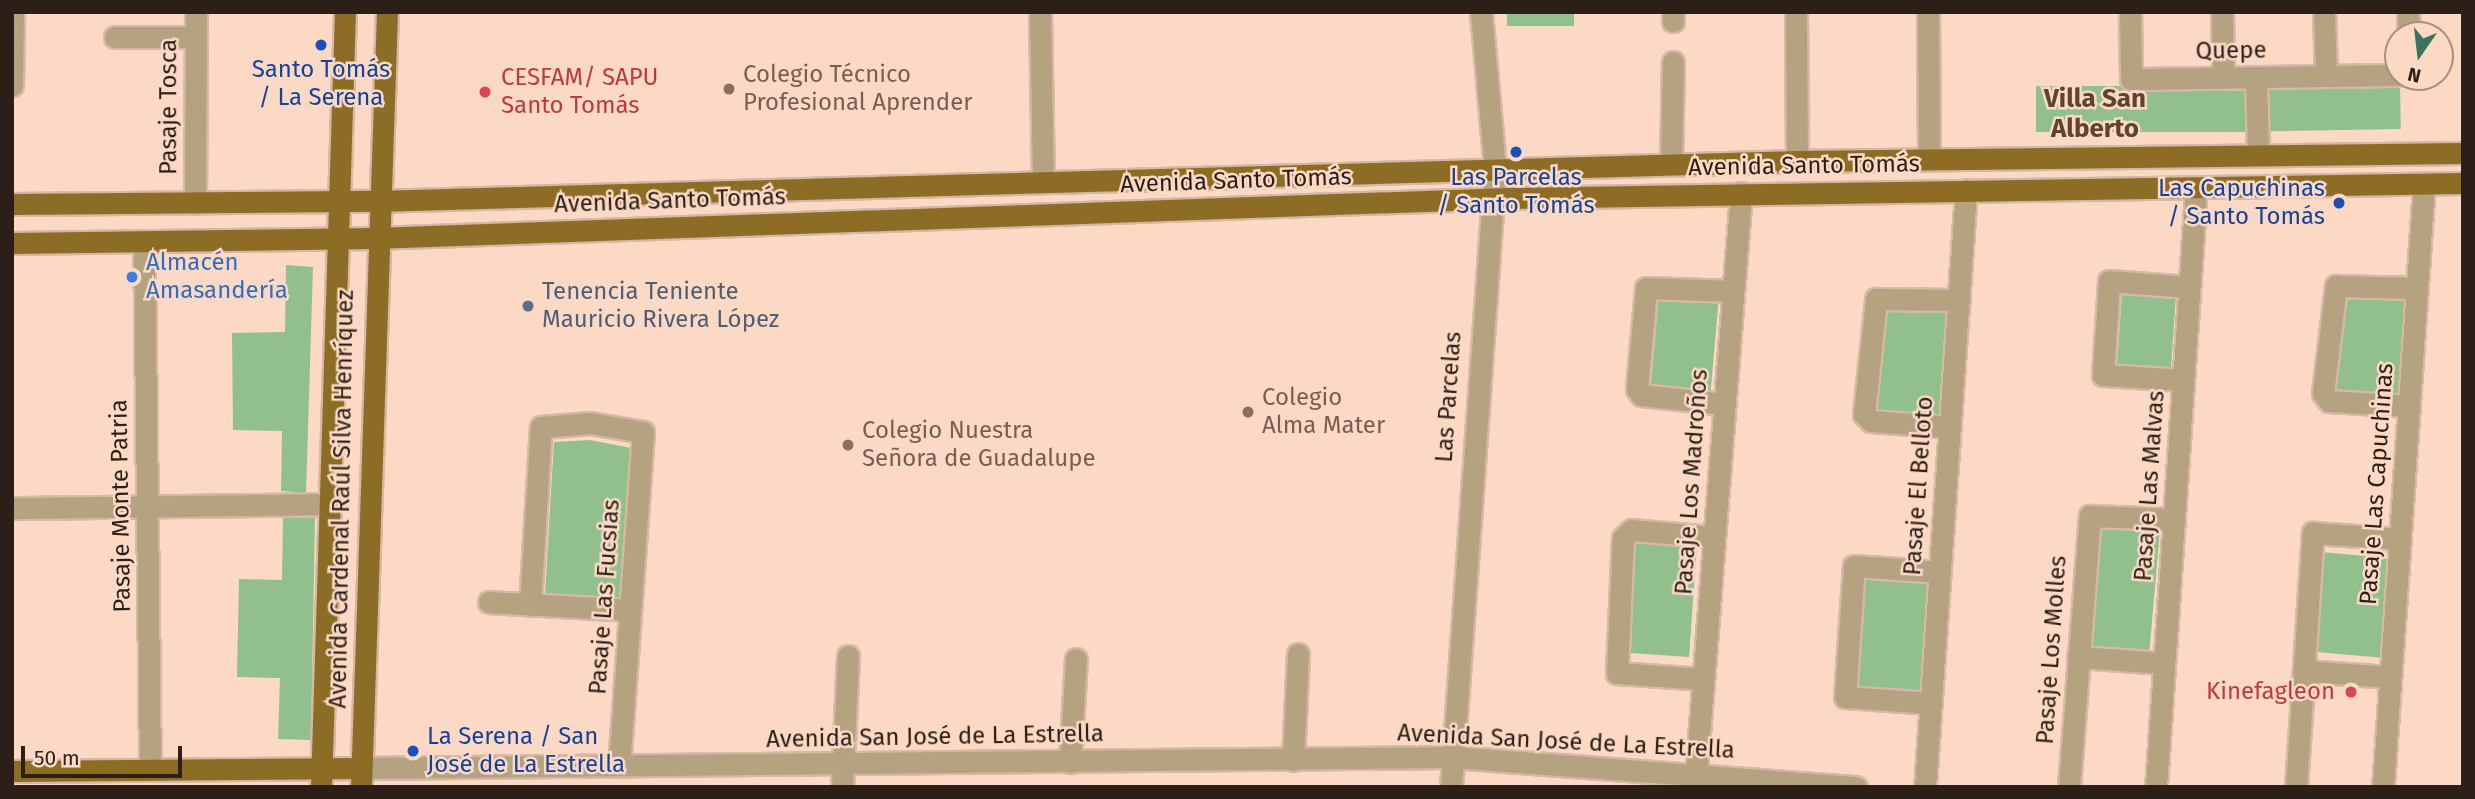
<!DOCTYPE html>
<meta charset="utf-8">
<style>
body{margin:0}
#map{position:relative;width:2475px;height:799px;overflow:hidden;background:#fbd9c4;font-family:"Fira Sans",sans-serif}
div>[style]{position:absolute}
.green>*{inset:0;background:#91c08d;transform-origin:0 0}
.roads{filter:drop-shadow(2px 0 #d6b8a5) drop-shadow(-2px 0 #d6b8a5) drop-shadow(0 2px #d6b8a5) drop-shadow(0 -2px #d6b8a5)}
.minor>*{height:21px;margin:-10.5px;padding:0 10.5px;transform-origin:10.5px;border-radius:10.5px;background:#b4a281}
.major>*{height:21px;margin:-10.5px;padding:0 10.5px;transform-origin:10.5px;border-radius:10.5px;background:#8d6c26}
.dots>*{width:19px;height:19px;translate:-50% -50%;box-sizing:border-box;border:4px solid #fbd9c4;border-radius:50%}
span{translate:-50% -50%;white-space:nowrap;text-align:center;line-height:1.15;-webkit-text-stroke:5px #fbd9c4;paint-order:stroke}
.street-label{font-size:24px;color:#2b1f17}
.transit-label{font-size:24px;color:#164399}
.right{translate:-100% -50%;text-align:right}
.left{translate:0 -50%;text-align:left}
.education-label{font-size:24px;color:#785e54}
.health-label{font-size:24px;color:#be3a42}
.shop-label{font-size:24px;color:#366cbe}
.service-label{font-size:24px;color:#4e5e75}
.neighbourhood-label{font-size:26px;color:#5e4331;font-weight:700}
.frame{position:absolute;inset:0;border:14px solid #2b1f17;pointer-events:none}
.north{position:absolute;left:2384px;top:21px;width:70px;height:70px;box-sizing:border-box;background:#fbd9c4;border:2px solid #a88f7f;border-radius:50%;rotate:194deg;font-size:19px;font-weight:700;line-height:28px;text-align:center;color:#2b1f17}
.north::after{content:'';display:block;margin:auto;width:24px;height:32px;background:#39745d;clip-path:polygon(50% 0,100% 100%,50% 72%,0 100%)}
.scale{position:absolute;left:21px;top:746px;width:161px;height:32px;box-sizing:border-box;border:4px solid #2b1f17;border-top:0;padding-left:9px;font-size:21px;line-height:24px;white-space:nowrap;color:#2b1f17;-webkit-text-stroke:5px #fbd9c4;paint-order:stroke}
</style>
<div id="map">
<div class="green">
<div style="left:1507px;top:12px;width:67px;height:14px"></div>
<div style="left:2400px;top:84px;width:45px;height:133px;rotate:89deg"></div>
<div style="left:2246px;top:86px;width:46px;height:210px;rotate:90deg"></div>
<div style="clip-path:polygon(286px 265px,313px 267px,306px 493px,281px 491px,282px 431px,233px 430px,232px 333px,285px 332px)"></div>
<div style="left:1659px;top:293px;width:60px;height:94px;rotate:5deg"></div>
<div style="left:2339px;top:293px;width:70px;height:100px;rotate:4deg"></div>
<div style="left:2122px;top:294px;width:54px;height:76px;rotate:4deg"></div>
<div style="left:1879px;top:307px;width:75px;height:104px;rotate:5deg"></div>
<div style="clip-path:polygon(590px 440px,631px 448px,621px 598px,545px 594px,554px 442px)"></div>
<div style="clip-path:polygon(283px 517px,315px 518px,311px 740px,278px 739px,280px 678px,237px 677px,239px 579px,282px 580px)"></div>
<div style="left:2101px;top:527px;width:59px;height:125px;rotate:5deg"></div>
<div style="left:1634px;top:541px;width:63px;height:112px;rotate:4deg"></div>
<div style="left:2320px;top:552px;width:70px;height:100px;rotate:5deg"></div>
<div style="left:1865px;top:576px;width:71px;height:111px;rotate:4deg"></div>
</div>
<div class="roads">
<div class="minor">
<div style="left:1040px;top:12px;width:170px;rotate:89deg"></div>
<div style="left:1673px;top:12px;width:9px;rotate:90deg"></div>
<div style="left:1796px;top:12px;width:149px;rotate:89.6deg"></div>
<div style="left:1928px;top:12px;width:147px;rotate:89.6deg"></div>
<div style="left:2130px;top:12px;width:67px;rotate:89.1deg"></div>
<div style="left:2131px;top:79px;width:267px;rotate:-0.9deg"></div>
<div style="left:2222px;top:12px;width:66px;rotate:89.1deg"></div>
<div style="left:2324px;top:12px;width:64px;rotate:88.2deg"></div>
<div style="left:2408px;top:12px;width:23px;rotate:88deg"></div>
<div style="left:115px;top:37px;width:81px"></div>
<div style="left:2256px;top:77px;width:77px;rotate:88.5deg"></div>
<div style="left:12px;top:85px;width:73px;rotate:-89.2deg"></div>
<div style="left:1671px;top:164px;width:102px;rotate:-88.9deg"></div>
<div style="left:195px;top:203px;width:191px;rotate:-89.7deg"></div>
<div style="left:144px;top:242px;width:527px;rotate:89.35deg"></div>
<div style="left:2183px;top:380px;width:80px;rotate:-176.4deg"></div>
<div style="left:2103px;top:375px;width:94px;rotate:-86.3deg"></div>
<div style="left:2109px;top:281px;width:80px;rotate:4.3deg"></div>
<div style="left:1724px;top:404px;width:83px;rotate:-173.8deg"></div>
<div style="left:1641px;top:395px;width:7px;rotate:-124deg"></div>
<div style="left:1637px;top:389px;width:101px;rotate:-84.9deg"></div>
<div style="left:1646px;top:288px;width:87px;rotate:2deg"></div>
<div style="left:2409px;top:406px;width:80px;rotate:-176.4deg"></div>
<div style="left:2329px;top:401px;width:10px;rotate:-127deg"></div>
<div style="left:2323px;top:393px;width:108px;rotate:-83.1deg"></div>
<div style="left:2336px;top:286px;width:81px;rotate:1.4deg"></div>
<div style="left:1950px;top:427px;width:79px;rotate:-175.7deg"></div>
<div style="left:1871px;top:421px;width:10px;rotate:-135deg"></div>
<div style="left:1864px;top:414px;width:116px;rotate:-84deg"></div>
<div style="left:1876px;top:299px;width:83px;rotate:0.7deg"></div>
<div style="left:12px;top:508px;width:317px;rotate:-0.7deg"></div>
<div style="left:489px;top:602px;width:141px;rotate:3.2deg"></div>
<div style="left:530px;top:605px;width:178px;rotate:-86.5deg"></div>
<div style="left:541px;top:427px;width:49px;rotate:-4.7deg"></div>
<div style="left:590px;top:423px;width:54px;rotate:9.6deg"></div>
<div style="left:643px;top:432px;width:334px;rotate:94.1deg"></div>
<div style="left:2078px;top:657px;width:86px;rotate:4deg"></div>
<div style="left:2304px;top:671px;width:86px;rotate:4deg"></div>
<div style="left:1703px;top:679px;width:86px;rotate:-176deg"></div>
<div style="left:1617px;top:673px;width:135px;rotate:-87.5deg"></div>
<div style="left:1623px;top:538px;width:12px;rotate:-42deg"></div>
<div style="left:1632px;top:530px;width:82px;rotate:4.9deg"></div>
<div style="left:1931px;top:703px;width:86px;rotate:-176deg"></div>
<div style="left:1845px;top:697px;width:131px;rotate:-86.1deg"></div>
<div style="left:1854px;top:566px;width:86px;rotate:4deg"></div>
<div style="left:1293px;top:760px;width:106px;rotate:-87.3deg"></div>
<div style="left:1070px;top:762px;width:103px;rotate:-86.7deg"></div>
<div style="left:361px;top:768px;width:1092px;rotate:-0.58deg"></div>
<div style="left:1453px;top:757px;width:404px;rotate:4.3deg"></div>
<div style="left:1696px;top:775px;width:584px;rotate:-85.58deg"></div>
<div style="left:842px;top:787px;width:131px;rotate:-87.4deg"></div>
<div style="left:1451px;top:787px;width:620px;rotate:-85.93deg"></div>
<div style="left:1495px;top:169px;width:158px;rotate:-95.1deg"></div>
<div style="left:1925px;top:787px;width:598px;rotate:-86.07deg"></div>
<div style="left:2069px;top:787px;width:272px;rotate:-85.6deg"></div>
<div style="left:2090px;top:516px;width:84px;rotate:2deg"></div>
<div style="left:2156px;top:787px;width:599px;rotate:-86.17deg"></div>
<div style="left:2296px;top:787px;width:255px;rotate:-86.2deg"></div>
<div style="left:2313px;top:533px;width:87px;rotate:3.9deg"></div>
<div style="left:2383px;top:787px;width:604px;rotate:-86.11deg"></div>
</div>
<div class="major">
<div style="left:12px;top:204px;width:364px;rotate:-0.5deg"></div>
<div style="left:376px;top:201px;width:1422px;rotate:-1.61deg"></div>
<div style="left:1797px;top:161px;width:666px;rotate:-0.69deg"></div>
<div style="left:12px;top:243px;width:362px;rotate:-0.8deg"></div>
<div style="left:374px;top:238px;width:1136px;rotate:-2.02deg"></div>
<div style="left:1509px;top:198px;width:954px;rotate:-0.9deg"></div>
<div style="left:12px;top:771px;width:349px;rotate:-0.5deg"></div>
<div style="left:321px;top:787px;width:775px;rotate:-88.23deg"></div>
<div style="left:361px;top:787px;width:775px;rotate:-88.08deg"></div>
</div>
</div>
<div class="dots">
<div style="left:321px;top:45px;background:#1a4fb4"></div>
<div style="left:729px;top:89px;background:#8d6e63"></div>
<div style="left:485px;top:92px;background:#e0444e"></div>
<div style="left:1516px;top:152px;background:#1a4fb4"></div>
<div style="left:2339px;top:203px;background:#1a4fb4"></div>
<div style="left:132px;top:277px;background:#3f7fe0"></div>
<div style="left:528px;top:306px;background:#5c6f8a"></div>
<div style="left:1248px;top:412px;background:#8d6e63"></div>
<div style="left:848px;top:445px;background:#8d6e63"></div>
<div style="left:2351px;top:692px;background:#e0444e"></div>
<div style="left:413px;top:751px;background:#1a4fb4"></div>
</div>
<div class="street-label">
<span style="left:2231px;top:51px;rotate:-1deg">Quepe</span>
<span style="left:169px;top:107px;rotate:-90deg">Pasaje Tosca</span>
<span style="left:1804px;top:166px;rotate:-1deg">Avenida Santo Tomás</span>
<span style="left:1236px;top:181px;rotate:-2deg">Avenida Santo Tomás</span>
<span style="left:670px;top:201px;rotate:-2deg">Avenida Santo Tomás</span>
<span style="left:1449px;top:397px;rotate:-86deg">Las Parcelas</span>
<span style="left:1692px;top:482px;rotate:-86deg">Pasaje Los Madroños</span>
<span style="left:2377px;top:484px;rotate:-86deg">Pasaje Las Capuchinas</span>
<span style="left:1919px;top:486px;rotate:-86deg">Pasaje El Belloto</span>
<span style="left:2150px;top:486px;rotate:-86deg">Pasaje Las Malvas</span>
<span style="left:342px;top:499px;rotate:-89deg">Avenida Cardenal Raúl Silva Henríquez</span>
<span style="left:121px;top:506px;rotate:-91deg">Pasaje Monte Patria</span>
<span style="left:605px;top:597px;rotate:-86deg">Pasaje Las Fucsias</span>
<span style="left:2052px;top:650px;rotate:-86deg">Pasaje Los Molles</span>
<span style="left:935px;top:737px;rotate:-1deg">Avenida San José de La Estrella</span>
<span style="left:1566px;top:742px;rotate:3deg">Avenida San José de La Estrella</span>
</div>
<div class="transit-label">
<span style="left:321px;top:84px">Santo Tomás<br>/ La Serena</span>
<span style="left:1516px;top:192px">Las Parcelas<br>/ Santo Tomás</span>
<span class="right" style="left:2325px;top:203px">Las Capuchinas<br>/ Santo Tomás</span>
<span class="left" style="left:427px;top:751px">La Serena / San<br>José de La Estrella</span>
</div>
<div class="education-label">
<span class="left" style="left:743px;top:89px">Colegio Técnico<br>Profesional Aprender</span>
<span class="left" style="left:1262px;top:412px">Colegio<br>Alma Mater</span>
<span class="left" style="left:862px;top:445px">Colegio Nuestra<br>Señora de Guadalupe</span>
</div>
<div class="health-label">
<span class="left" style="left:501px;top:92px">CESFAM/ SAPU<br>Santo Tomás</span>
<span class="right" style="left:2335px;top:692px">Kinefagleon</span>
</div>
<div class="shop-label">
<span class="left" style="left:146px;top:277px">Almacén<br>Amasandería</span>
</div>
<div class="service-label">
<span class="left" style="left:542px;top:306px">Tenencia Teniente<br>Mauricio Rivera López</span>
</div>
<div class="neighbourhood-label">
<span style="left:2095px;top:114px">Villa San<br>Alberto</span>
</div>
<div class="frame"></div>
<div class="north">N</div>
<div class="scale">50 m</div>
</div>
